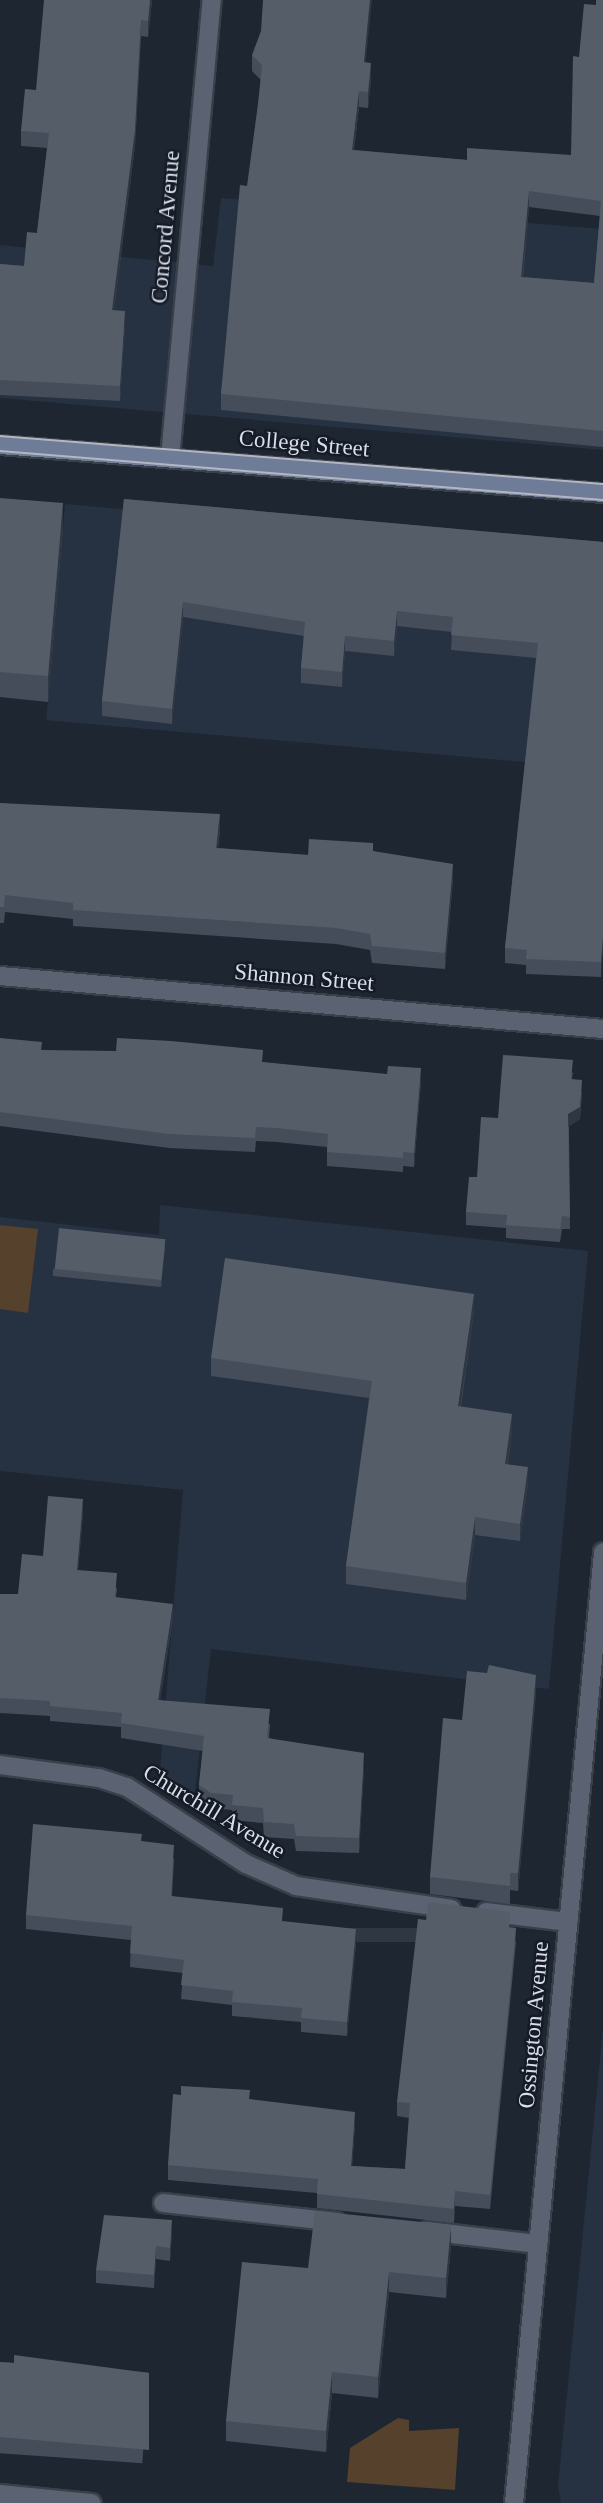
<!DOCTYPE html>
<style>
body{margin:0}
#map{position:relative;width:603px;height:2503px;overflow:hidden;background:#1e2632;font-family:"Times New Roman",serif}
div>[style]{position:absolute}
.built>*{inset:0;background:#263141;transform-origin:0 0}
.green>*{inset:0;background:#55412c}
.roads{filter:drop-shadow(2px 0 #3a404a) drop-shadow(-2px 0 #3a404a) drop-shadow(0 2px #3a404a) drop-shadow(0 -2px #3a404a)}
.minor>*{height:18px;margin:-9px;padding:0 9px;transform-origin:9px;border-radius:9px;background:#5b6372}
.tertiary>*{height:18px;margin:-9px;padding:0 9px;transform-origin:9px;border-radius:9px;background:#5b6372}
.secondary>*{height:18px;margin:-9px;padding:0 9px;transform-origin:9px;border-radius:9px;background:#6e7c97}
.tram>*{height:2px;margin:-1px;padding:0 1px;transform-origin:1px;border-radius:1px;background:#b2b7c1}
.wall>*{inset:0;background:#454d5a;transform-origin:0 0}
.shaded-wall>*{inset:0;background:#2f3743;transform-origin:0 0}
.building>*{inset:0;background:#555d69;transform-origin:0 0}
span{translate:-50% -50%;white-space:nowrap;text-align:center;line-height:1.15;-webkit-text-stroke:5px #151c28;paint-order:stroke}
.street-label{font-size:23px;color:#d9dee7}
</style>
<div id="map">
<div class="built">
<div style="clip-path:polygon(221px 198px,603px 229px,603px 450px,0 398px,0 245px,213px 266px)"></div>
<div style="left:65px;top:504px;width:540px;height:217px;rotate:5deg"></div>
<div style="clip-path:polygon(160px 1205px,588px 1251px,549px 1689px,211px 1649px,194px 1801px,160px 1770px,183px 1490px,0 1471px,0 1217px,159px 1235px)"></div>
<div style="clip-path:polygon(603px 2028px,603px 2503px,561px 2503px,558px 2486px)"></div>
</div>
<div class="green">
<div style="clip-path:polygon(0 1225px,38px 1229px,28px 1313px,0 1309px)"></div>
<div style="clip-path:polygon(398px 2418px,409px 2420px,409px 2431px,459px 2428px,455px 2490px,347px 2482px,350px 2448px)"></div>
</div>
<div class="roads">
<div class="minor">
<div style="left:170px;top:458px;width:460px;rotate:-84.8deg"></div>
<div style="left:0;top:976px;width:605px;rotate:5.02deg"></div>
<div style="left:0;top:1765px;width:100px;rotate:7.5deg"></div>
<div style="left:99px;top:1778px;width:29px;rotate:18deg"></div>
<div style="left:127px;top:1787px;width:142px;rotate:32.9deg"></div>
<div style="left:246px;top:1864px;width:55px;rotate:23.7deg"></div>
<div style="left:296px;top:1886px;width:157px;rotate:8.4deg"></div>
<div style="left:486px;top:1912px;width:83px;rotate:7deg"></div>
<div style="left:163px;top:2203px;width:175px;rotate:6.2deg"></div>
<div style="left:427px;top:2231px;width:112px;rotate:6.7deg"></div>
<div style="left:0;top:2494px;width:92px;rotate:5.6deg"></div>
</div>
<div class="tertiary">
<div style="left:514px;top:2503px;width:955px;rotate:-84.65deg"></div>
</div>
<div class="secondary">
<div style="left:0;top:445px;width:605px;rotate:4.55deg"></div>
</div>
</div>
<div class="tram">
<div style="left:0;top:436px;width:605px;rotate:4.55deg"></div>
<div style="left:0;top:451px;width:605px;rotate:4.65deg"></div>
</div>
<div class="wall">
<div style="clip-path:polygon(152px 0,148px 37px,141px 36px,135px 146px,114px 310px,125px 326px,120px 401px,0 395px,0 264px,24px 266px,37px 233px,47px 148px,21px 146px,21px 131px,36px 90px)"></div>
<div style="clip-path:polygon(evenodd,603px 0,603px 447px,221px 410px,221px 394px,261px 80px,252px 71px,252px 55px,365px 63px,371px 79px,368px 108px,359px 107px,354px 150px,467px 160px,571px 155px,579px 57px,596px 5px,603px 0,529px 207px,600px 216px,594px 283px,523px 277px,529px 207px)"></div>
<div style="clip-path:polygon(0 498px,63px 528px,48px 702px,0 697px)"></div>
<div style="clip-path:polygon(124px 499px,603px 542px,601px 977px,526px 974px,526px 965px,505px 963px,505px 948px,536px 658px,451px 650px,452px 632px,397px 626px,394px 656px,345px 651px,342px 687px,301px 683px,301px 668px,304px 636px,183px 617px,172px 724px,102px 716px,102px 701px)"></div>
<div style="clip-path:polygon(0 803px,220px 830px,218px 848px,308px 855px,373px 852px,453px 880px,445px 969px,372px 963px,370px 950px,336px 944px,73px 926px,73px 919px,5px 912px,4px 923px,0 923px)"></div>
<div style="clip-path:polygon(0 1038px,42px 1050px,263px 1062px,421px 1082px,414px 1167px,403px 1166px,403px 1172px,327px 1166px,327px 1147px,277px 1142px,256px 1141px,255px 1152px,169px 1148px,0 1126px)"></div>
<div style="clip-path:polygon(573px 1072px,572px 1079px,582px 1093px,580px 1119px,569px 1126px,570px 1229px,562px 1229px,560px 1242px,506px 1238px,506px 1228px,466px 1225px,466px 1212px,477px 1177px,498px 1118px)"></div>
<div style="clip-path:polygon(165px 1247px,161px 1287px,53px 1276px,53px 1269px)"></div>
<div style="clip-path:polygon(474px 1311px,461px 1407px,512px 1431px,508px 1464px,528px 1484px,520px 1541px,475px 1535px,466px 1600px,346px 1584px,346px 1566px,369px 1398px,211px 1376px,211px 1358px)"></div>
<div style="clip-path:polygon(83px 1514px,78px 1570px,117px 1588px,116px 1597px,173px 1619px,160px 1700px,270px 1724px,269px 1738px,364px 1768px,359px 1853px,296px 1851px,294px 1839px,264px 1837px,263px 1823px,232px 1820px,232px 1810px,211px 1808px,199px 1800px,199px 1785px,203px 1751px,121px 1738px,121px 1727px,50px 1721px,50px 1716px,0 1713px,0 1594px,18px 1594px,43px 1556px)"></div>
<div style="clip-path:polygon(536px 1692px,518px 1891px,510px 1890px,510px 1904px,430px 1894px,430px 1877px,462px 1720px)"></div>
<div style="clip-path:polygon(142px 1841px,174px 1859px,172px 1896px,283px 1921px,356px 1943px,347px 2036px,301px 2032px,301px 2022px,232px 2016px,232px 2005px,181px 1999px,183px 1973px,130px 1967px,131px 1940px,26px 1929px,26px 1915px)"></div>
<div style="clip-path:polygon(510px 1927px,516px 1942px,490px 2209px,455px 2206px,454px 2223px,317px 2208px,317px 2193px,168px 2180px,168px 2165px,181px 2095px,250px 2099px,355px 2126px,352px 2166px,405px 2169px,409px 2118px,397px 2116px,397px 2102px)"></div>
<div style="clip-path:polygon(172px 2233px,170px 2261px,156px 2259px,154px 2288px,96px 2283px,96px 2270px)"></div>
<div style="clip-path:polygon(451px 2246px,446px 2298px,389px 2292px,378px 2398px,332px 2393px,326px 2452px,226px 2441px,226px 2421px,308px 2268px)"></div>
<div style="left:0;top:2362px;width:149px;height:91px;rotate:4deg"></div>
</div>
<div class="shaded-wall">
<div style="clip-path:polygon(150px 0,152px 0,148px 37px,148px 21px)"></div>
<div style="clip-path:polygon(370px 0,372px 0,364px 78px,364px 62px)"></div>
<div style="clip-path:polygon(141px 20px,135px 146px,112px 325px,112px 310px)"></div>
<div style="clip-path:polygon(371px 63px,371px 79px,368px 108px,368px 92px)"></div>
<div style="clip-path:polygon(359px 91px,359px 107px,352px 166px,352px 150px)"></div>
<div style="clip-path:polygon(529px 191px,529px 207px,521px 293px,521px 277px)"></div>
<div style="clip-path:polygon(125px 311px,125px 326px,120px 401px,120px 386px)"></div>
<div style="clip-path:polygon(63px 503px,63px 528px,48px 702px,48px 676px)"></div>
<div style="clip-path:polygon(183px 602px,183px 617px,172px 724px,172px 709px)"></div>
<div style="clip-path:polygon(397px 611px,397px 626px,394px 656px,394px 641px)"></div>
<div style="clip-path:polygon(345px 636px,345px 651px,342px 687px,342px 672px)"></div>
<div style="clip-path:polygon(220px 814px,220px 830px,216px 864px,216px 848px)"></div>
<div style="clip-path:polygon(453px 864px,453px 880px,445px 969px,445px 953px)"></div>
<div style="clip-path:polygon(603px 938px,603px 953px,601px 977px,601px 962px)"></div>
<div style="clip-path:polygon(421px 1068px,421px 1082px,414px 1167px,414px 1153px)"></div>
<div style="clip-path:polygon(582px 1080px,580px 1119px,568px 1127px,568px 1114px)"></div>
<div style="clip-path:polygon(474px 1294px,474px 1311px,458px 1424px,458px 1406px)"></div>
<div style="clip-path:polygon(512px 1414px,512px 1431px,505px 1481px,505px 1464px)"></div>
<div style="clip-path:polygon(528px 1467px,528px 1484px,520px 1541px,520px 1524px)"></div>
<div style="clip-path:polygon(83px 1499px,83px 1514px,77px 1585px,77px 1570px)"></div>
<div style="clip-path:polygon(475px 1517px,475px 1535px,466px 1600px,466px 1583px)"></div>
<div style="clip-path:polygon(173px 1604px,173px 1619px,158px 1715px,158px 1700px)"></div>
<div style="clip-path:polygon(536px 1675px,536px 1692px,518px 1891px,518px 1873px)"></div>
<div style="clip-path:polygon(364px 1753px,364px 1768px,359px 1853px,359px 1838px)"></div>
<div style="left:516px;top:1928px;width:14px;height:268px;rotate:90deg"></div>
<div style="clip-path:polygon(356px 1929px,356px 1943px,347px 2036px,347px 2022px)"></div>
<div style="clip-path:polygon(355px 2112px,355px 2126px,351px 2180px,351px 2166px)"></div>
<div style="clip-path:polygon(455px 2191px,455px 2206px,454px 2223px,454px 2209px)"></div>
<div style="clip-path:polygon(172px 2220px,172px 2233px,170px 2261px,170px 2248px)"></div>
<div style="clip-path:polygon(451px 2225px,451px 2246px,446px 2298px,446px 2278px)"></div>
<div style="clip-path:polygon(156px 2246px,156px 2259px,154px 2288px,154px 2275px)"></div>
<div style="clip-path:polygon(389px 2272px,389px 2292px,378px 2398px,378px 2377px)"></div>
<div style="clip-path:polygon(332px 2372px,332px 2393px,326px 2452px,326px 2431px)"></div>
</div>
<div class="building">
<div style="clip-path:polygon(44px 0,150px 0,148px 21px,141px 20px,135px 130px,112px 310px,125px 311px,120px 386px,0 380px,0 264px,24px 266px,27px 232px,37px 233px,49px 133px,21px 131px,25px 89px,36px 90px)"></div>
<div style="clip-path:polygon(evenodd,263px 0,370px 0,364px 62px,371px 63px,368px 92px,359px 91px,352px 150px,467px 160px,467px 148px,571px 155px,573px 56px,579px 57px,584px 4px,596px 5px,596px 0,603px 0,603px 431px,221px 394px,240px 185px,247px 186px,258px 105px,262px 65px,252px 55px,261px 31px,263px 0,529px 191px,601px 201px,594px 283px,521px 277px,529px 191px)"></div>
<div style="clip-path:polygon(0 498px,63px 503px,48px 676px,0 672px)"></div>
<div style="clip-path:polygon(124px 499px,603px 542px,603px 938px,601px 962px,526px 959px,527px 950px,505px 948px,538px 643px,451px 635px,453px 617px,397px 611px,394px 641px,345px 636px,342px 672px,301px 668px,305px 622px,183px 602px,172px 709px,102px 701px)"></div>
<div style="clip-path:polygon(0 803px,220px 814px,216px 848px,308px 855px,309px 839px,373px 843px,373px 851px,453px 864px,445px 953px,372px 946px,370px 934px,336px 928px,73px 910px,73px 903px,5px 895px,4px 907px,0 907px)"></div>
<div style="clip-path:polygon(0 1038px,42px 1042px,41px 1050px,116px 1051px,117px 1038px,171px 1041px,263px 1050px,262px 1062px,387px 1074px,388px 1066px,421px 1068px,414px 1153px,403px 1152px,403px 1158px,327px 1152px,328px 1134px,277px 1128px,256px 1127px,255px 1138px,169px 1134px,0 1112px)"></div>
<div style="clip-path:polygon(503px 1055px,573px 1060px,571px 1079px,582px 1080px,580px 1107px,568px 1114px,570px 1217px,562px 1216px,560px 1229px,506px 1225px,507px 1215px,466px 1212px,469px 1177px,477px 1177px,481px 1117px,498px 1118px)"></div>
<div style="left:59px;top:1228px;width:107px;height:41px;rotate:6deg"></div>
<div style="clip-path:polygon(225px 1258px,474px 1294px,458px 1406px,512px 1414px,505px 1464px,528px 1467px,520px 1524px,475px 1517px,466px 1583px,346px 1566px,372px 1381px,211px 1358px)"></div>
<div style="clip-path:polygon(48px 1496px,83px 1499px,77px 1570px,117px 1573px,115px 1597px,173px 1604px,158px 1700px,270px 1709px,267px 1738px,364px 1753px,359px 1838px,296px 1836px,294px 1824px,264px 1822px,263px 1808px,232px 1805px,233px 1795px,211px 1793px,199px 1785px,204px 1736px,121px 1723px,122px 1713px,50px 1706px,50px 1701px,0 1698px,0 1594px,18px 1594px,22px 1554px,43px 1556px)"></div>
<div style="clip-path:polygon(489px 1665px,536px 1675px,518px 1873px,510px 1873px,510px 1886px,430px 1877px,443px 1718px,462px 1720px,467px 1671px,487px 1673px)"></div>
<div style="clip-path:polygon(33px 1824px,142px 1834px,141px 1841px,174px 1845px,171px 1896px,283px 1908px,282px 1921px,356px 1929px,347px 2022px,301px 2018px,302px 2008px,232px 2002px,233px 1991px,181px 1985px,184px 1960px,130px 1953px,132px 1926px,26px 1915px)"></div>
<div style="clip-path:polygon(428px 1902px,510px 1912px,509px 1927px,516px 1928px,490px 2195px,455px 2191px,454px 2209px,317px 2194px,318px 2179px,168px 2165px,173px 2094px,181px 2095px,181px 2086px,250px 2090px,249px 2099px,355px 2112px,351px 2166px,405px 2169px,410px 2103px,397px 2102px,418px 1919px,426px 1920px)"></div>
<div style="clip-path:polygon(315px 2211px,451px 2225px,446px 2278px,389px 2272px,378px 2377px,332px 2372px,326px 2431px,226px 2421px,242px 2262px,308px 2268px)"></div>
<div style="clip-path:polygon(104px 2215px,172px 2220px,170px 2248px,156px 2246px,154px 2275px,96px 2270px)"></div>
<div style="clip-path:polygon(14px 2355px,149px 2373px,149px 2450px,0 2437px,0 2362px,14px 2363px)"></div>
</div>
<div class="street-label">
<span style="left:166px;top:227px;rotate:-85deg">Concord Avenue</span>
<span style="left:304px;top:444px;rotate:5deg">College Street</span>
<span style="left:304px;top:978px;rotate:5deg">Shannon Street</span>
<span style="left:214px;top:1812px;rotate:31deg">Churchill Avenue</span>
<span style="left:534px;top:2025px;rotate:-85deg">Ossington Avenue</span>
</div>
</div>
